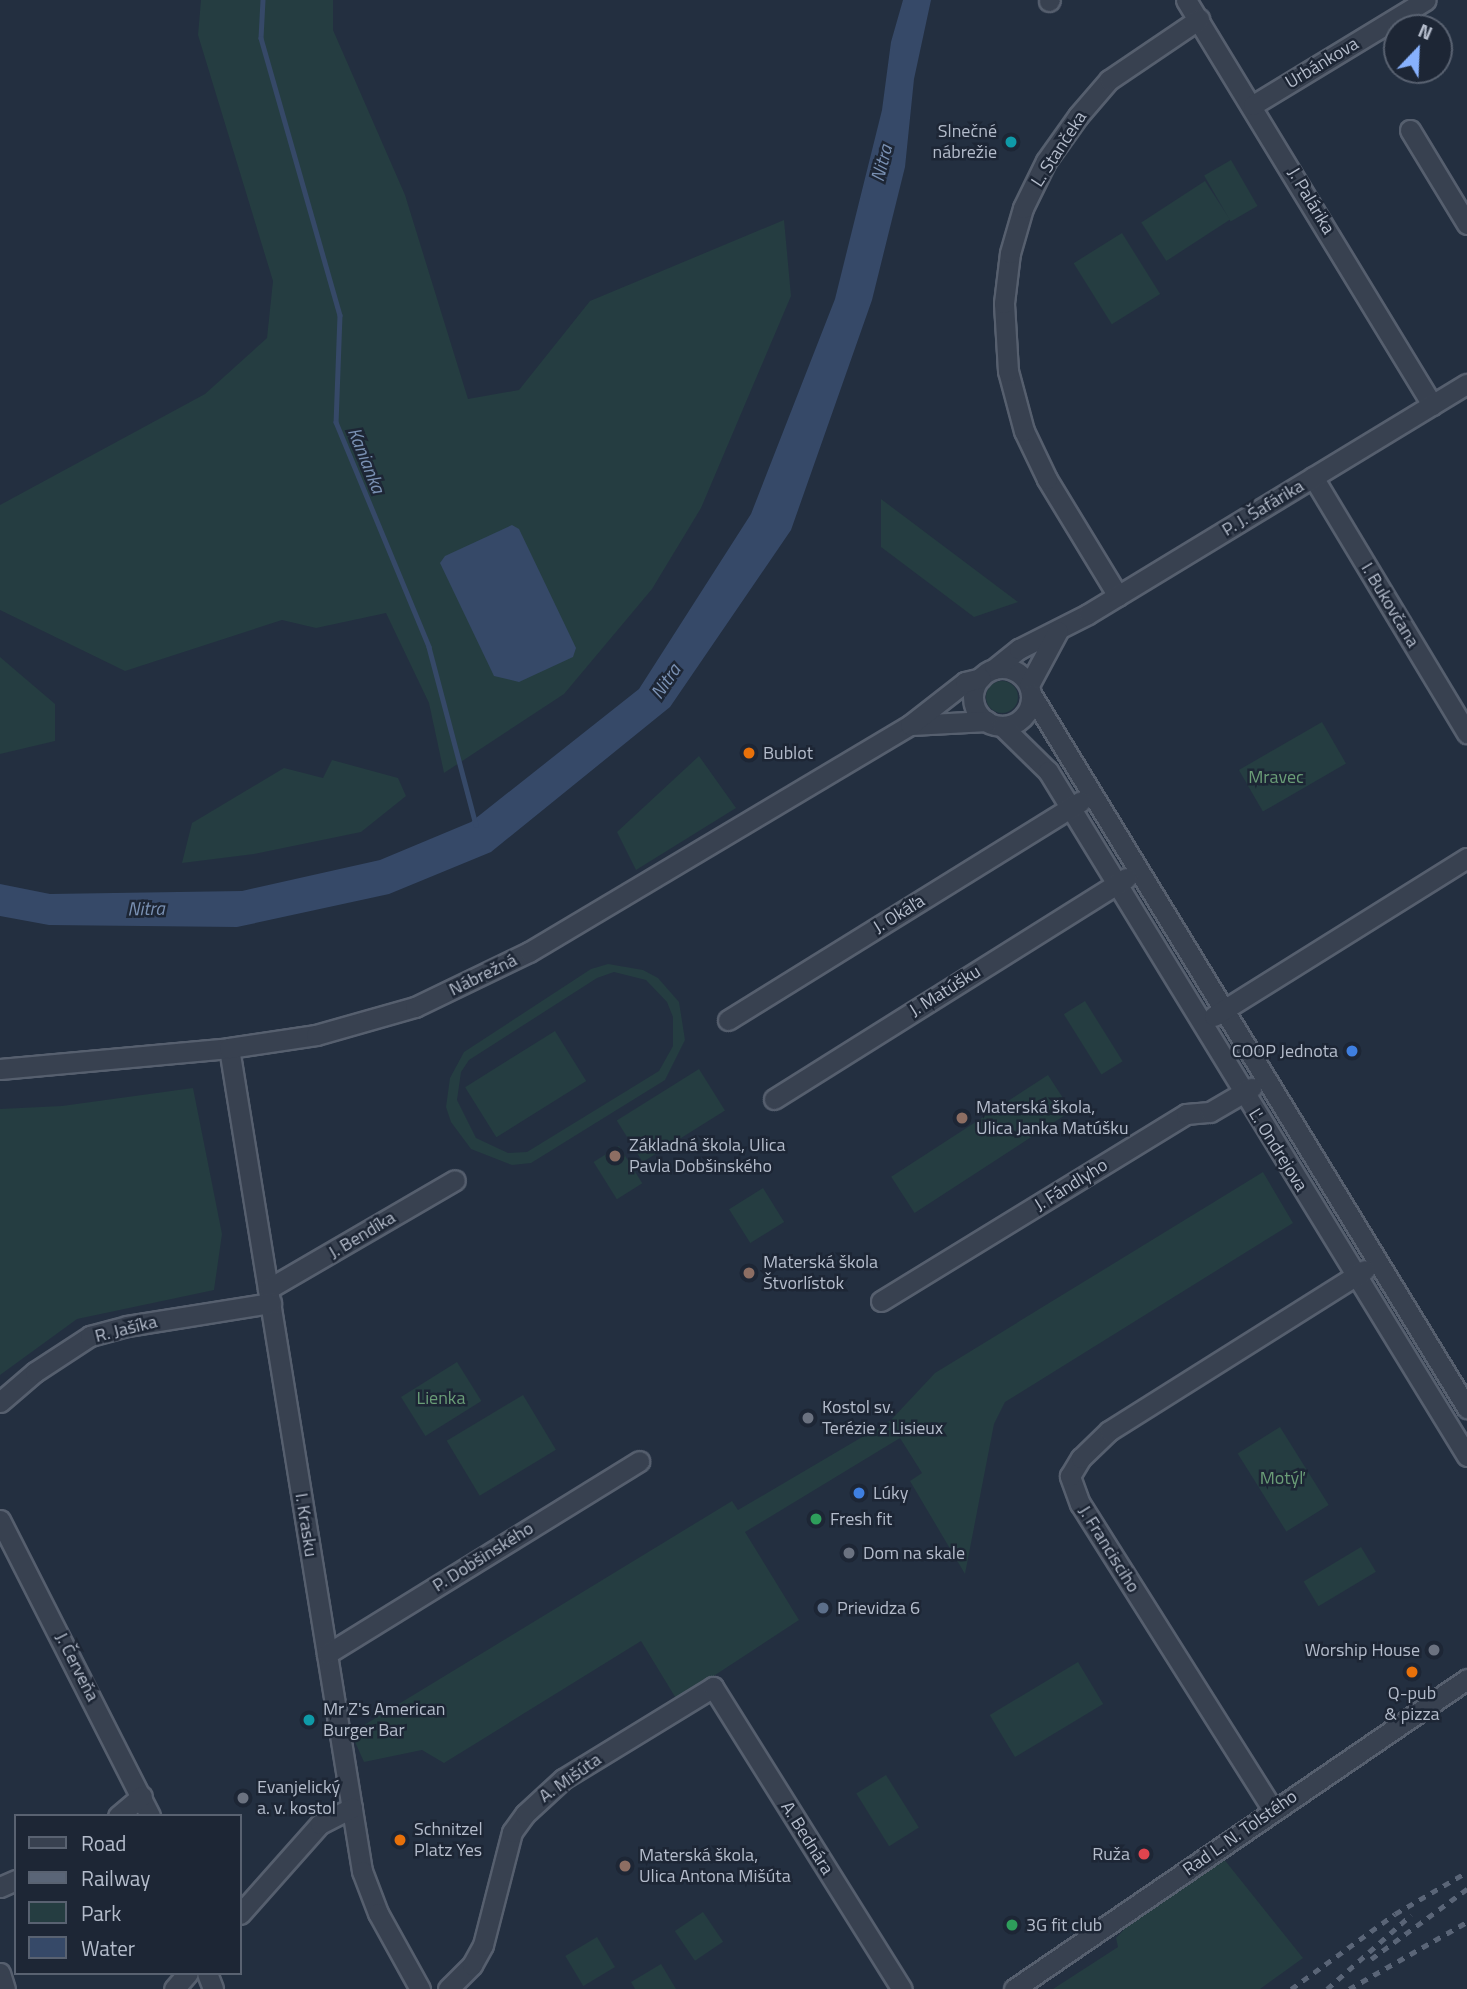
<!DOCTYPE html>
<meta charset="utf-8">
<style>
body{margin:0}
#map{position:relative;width:1467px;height:1989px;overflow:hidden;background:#232f40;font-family:"Titillium Web",sans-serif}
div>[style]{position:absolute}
.green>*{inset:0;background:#253d41;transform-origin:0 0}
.round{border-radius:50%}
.water>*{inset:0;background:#364968}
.stream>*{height:4.5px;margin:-2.25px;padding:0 2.25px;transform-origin:2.25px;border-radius:2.25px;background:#364968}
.roads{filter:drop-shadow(2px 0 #565f6e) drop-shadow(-2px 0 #565f6e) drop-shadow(0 2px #565f6e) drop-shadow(0 -2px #565f6e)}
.minor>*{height:19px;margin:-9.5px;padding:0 9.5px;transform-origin:9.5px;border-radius:9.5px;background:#384150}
.minor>.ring{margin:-9.5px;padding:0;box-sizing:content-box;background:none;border:19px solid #384150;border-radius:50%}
.rail>*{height:4.5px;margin-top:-2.25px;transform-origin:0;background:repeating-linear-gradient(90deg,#5a6577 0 7px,transparent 0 14px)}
.dots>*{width:19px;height:19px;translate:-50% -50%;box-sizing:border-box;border:4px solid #1d2635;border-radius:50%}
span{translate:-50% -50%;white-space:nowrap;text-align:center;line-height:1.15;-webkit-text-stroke:5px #1d2635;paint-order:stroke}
.street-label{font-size:18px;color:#b4bccb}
.poi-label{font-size:18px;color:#b4bccb}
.right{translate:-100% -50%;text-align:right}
.left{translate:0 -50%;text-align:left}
.park-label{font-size:18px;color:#6a9d77}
.water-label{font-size:19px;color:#7a91b3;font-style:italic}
.legend{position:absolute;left:14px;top:1814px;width:228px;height:161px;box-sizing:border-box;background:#1d2635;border:2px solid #596271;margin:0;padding:9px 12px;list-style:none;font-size:21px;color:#b4bccb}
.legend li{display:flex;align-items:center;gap:14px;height:35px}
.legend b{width:35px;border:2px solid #596271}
.north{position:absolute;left:1383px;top:14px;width:70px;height:70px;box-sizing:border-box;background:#1d2635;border:2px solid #596271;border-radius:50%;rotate:23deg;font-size:19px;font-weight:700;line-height:28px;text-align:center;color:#b4bccb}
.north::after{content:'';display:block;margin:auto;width:24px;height:32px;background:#87b1fd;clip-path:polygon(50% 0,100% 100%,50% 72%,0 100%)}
</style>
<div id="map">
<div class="green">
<div style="clip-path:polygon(201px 0,333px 0,333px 30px,405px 195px,468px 399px,519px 390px,590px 301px,784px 220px,791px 296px,701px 508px,652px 589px,564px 694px,444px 773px,429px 703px,386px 613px,316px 628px,282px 620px,125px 671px,0 610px,0 505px,205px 394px,267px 338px,273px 281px,198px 35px)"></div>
<div style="left:1231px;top:160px;width:53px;height:31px;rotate:60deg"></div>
<div style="left:1205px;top:181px;width:46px;height:76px;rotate:57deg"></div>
<div style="left:1122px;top:233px;width:72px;height:57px;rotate:58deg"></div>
<div style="clip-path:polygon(881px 499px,1018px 602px,974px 617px,881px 547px)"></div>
<div style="clip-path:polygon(0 657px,55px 704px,55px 741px,0 754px)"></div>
<div class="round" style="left:986px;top:681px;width:32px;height:32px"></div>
<div style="left:1322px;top:722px;width:48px;height:96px;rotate:60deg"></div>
<div style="clip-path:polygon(699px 756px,736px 808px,636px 870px,617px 832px)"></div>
<div style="clip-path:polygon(332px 760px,398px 778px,406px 796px,361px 832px,254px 854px,182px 863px,192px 823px,284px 768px,323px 778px)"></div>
<div style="clip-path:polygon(evenodd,608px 964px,643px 970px,658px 978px,679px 1002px,685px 1040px,665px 1080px,531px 1163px,512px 1165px,471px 1149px,451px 1122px,446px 1107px,450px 1078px,464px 1052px,591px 969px,608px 964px,614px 972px,646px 980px,667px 1002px,673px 1017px,673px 1046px,659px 1071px,527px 1152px,508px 1153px,476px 1138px,457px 1100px,461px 1072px,469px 1060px,597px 978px,614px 972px)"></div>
<div style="left:1085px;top:1001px;width:71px;height:25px;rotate:58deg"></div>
<div style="left:555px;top:1031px;width:59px;height:106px;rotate:58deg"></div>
<div style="left:699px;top:1069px;width:49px;height:97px;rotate:58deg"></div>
<div style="left:1048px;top:1075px;width:43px;height:187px;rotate:57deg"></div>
<div style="clip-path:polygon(193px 1088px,222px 1234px,214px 1290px,77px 1319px,0 1375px,0 1109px,62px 1106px)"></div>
<div style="left:619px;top:1146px;width:44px;height:30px;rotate:58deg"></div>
<div style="clip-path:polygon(1263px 1172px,1293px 1223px,1005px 1402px,994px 1424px,965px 1574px,910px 1481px,922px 1473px,900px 1438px,745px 1532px,799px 1620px,677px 1700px,641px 1641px,444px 1763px,422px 1750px,364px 1762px,351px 1733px,732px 1501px,738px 1510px,891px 1420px,935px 1373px)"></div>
<div style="left:763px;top:1188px;width:40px;height:40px;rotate:58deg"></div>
<div style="left:457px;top:1362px;width:46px;height:66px;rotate:58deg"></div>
<div style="left:523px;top:1395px;width:64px;height:89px;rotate:59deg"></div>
<div style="left:1280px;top:1427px;width:92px;height:50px;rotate:58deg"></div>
<div style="left:1361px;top:1547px;width:29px;height:67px;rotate:59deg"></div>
<div style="left:1078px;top:1662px;width:49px;height:103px;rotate:59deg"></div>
<div style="left:886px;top:1775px;width:62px;height:35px;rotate:58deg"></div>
<div style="clip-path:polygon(1223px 1858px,1303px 1958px,1260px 1989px,1053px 1989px,1118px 1947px,1116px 1938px,1132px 1921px)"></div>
<div style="left:703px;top:1912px;width:36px;height:34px;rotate:56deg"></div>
<div style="left:597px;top:1937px;width:35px;height:37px;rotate:59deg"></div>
<div style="clip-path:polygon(661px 1964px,676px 1989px,635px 1989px,631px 1982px)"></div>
</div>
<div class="water">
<div style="clip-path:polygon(903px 0,931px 0,914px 79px,905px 167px,872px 300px,791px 530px,670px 707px,491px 852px,389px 894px,237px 927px,49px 925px,0 916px,0 884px,50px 894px,242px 891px,380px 860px,471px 822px,639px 689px,751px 514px,835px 299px,882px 110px,891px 42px)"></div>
<div style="clip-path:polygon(512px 525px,519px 529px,576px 648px,573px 657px,519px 682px,494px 676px,440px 563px,445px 556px)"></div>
</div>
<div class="stream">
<div style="left:263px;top:0;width:38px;rotate:93deg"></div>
<div style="left:261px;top:38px;width:288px;rotate:74.1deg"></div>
<div style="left:340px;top:315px;width:107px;rotate:92.1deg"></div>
<div style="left:336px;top:422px;width:243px;rotate:67.5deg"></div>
<div style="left:429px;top:647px;width:184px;rotate:75.2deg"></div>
</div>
<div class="roads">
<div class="minor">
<div style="left:1186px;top:0;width:474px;rotate:58.7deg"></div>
<div style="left:1049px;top:1px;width:1px;rotate:-45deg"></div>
<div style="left:1253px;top:105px;width:202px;rotate:-31.3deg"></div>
<div style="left:1410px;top:130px;width:110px;rotate:58.8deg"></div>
<div style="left:1313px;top:477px;width:299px;rotate:59deg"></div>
<div style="left:1118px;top:596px;width:137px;rotate:-121.3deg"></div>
<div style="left:1047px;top:479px;width:53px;rotate:-115.6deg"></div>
<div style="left:1024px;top:431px;width:62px;rotate:-104.9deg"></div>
<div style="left:1008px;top:371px;width:68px;rotate:-93.4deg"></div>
<div style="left:1004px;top:303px;width:50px;rotate:-83.2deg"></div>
<div style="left:1010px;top:253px;width:47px;rotate:-73.9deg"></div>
<div style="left:1023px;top:208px;width:52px;rotate:-63.9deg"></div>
<div style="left:1046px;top:161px;width:55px;rotate:-54.6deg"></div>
<div style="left:1078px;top:116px;width:48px;rotate:-49.3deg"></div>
<div style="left:1109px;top:80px;width:109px;rotate:-34.1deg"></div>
<div class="ring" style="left:973px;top:668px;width:39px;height:39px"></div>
<div style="left:994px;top:669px;width:32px;rotate:-39deg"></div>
<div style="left:1019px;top:649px;width:77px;rotate:-26.9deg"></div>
<div style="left:1088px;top:614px;width:443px;rotate:-31.3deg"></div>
<div style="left:1029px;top:685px;width:61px;rotate:-61.8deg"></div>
<div style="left:1031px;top:694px;width:837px;rotate:58.59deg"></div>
<div style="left:911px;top:725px;width:76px;rotate:-3deg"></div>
<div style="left:1002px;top:726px;width:64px;rotate:44.4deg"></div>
<div style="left:1048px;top:771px;width:803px;rotate:58.55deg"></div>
<div style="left:1214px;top:1016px;width:298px;rotate:-32deg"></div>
<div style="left:728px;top:1020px;width:415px;rotate:-31.8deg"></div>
<div style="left:229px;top:1048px;width:834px;rotate:80.82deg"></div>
<div style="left:362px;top:1871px;width:45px;rotate:69.1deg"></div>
<div style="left:378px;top:1913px;width:87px;rotate:61.1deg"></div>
<div style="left:0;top:1069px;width:230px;rotate:-5.2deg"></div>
<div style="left:229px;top:1048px;width:88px;rotate:-8.5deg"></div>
<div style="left:316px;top:1035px;width:103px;rotate:-15.8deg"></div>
<div style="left:415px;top:1007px;width:127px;rotate:-25.8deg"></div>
<div style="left:529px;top:952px;width:443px;rotate:-30.8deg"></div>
<div style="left:910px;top:725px;width:70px;rotate:-38deg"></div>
<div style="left:965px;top:682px;width:16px;rotate:-14deg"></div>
<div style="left:774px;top:1099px;width:416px;rotate:-32.1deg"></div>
<div style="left:268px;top:1289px;width:216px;rotate:-30.2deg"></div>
<div style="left:881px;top:1301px;width:358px;rotate:-31.5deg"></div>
<div style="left:1186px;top:1114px;width:24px;rotate:-5deg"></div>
<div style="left:1210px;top:1112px;width:48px;rotate:-30.3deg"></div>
<div style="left:0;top:1402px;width:46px;rotate:-40.6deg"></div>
<div style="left:35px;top:1372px;width:66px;rotate:-33.2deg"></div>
<div style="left:90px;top:1336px;width:38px;rotate:-15deg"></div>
<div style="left:127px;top:1326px;width:146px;rotate:-9.1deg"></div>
<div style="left:0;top:1520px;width:332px;rotate:63.1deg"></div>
<div style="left:327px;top:1654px;width:367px;rotate:-31.7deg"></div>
<div style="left:1273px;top:1810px;width:362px;rotate:-122.2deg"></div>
<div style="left:1080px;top:1504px;width:30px;rotate:-110deg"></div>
<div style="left:1070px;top:1476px;width:21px;rotate:-59deg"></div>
<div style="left:1081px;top:1458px;width:39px;rotate:-44deg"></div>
<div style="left:1109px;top:1431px;width:302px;rotate:-32.2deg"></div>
<div style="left:118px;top:1816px;width:31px;rotate:-40deg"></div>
<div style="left:0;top:1887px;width:17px;rotate:-24deg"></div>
<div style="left:240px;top:1914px;width:120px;rotate:-48.4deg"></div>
<div style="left:320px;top:1824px;width:36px;rotate:-27deg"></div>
<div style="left:0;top:1973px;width:17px;rotate:73deg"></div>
<div style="left:207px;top:1973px;width:17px;rotate:69deg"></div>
<div style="left:174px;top:1989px;width:21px;rotate:-49deg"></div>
<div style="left:448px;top:1989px;width:34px;rotate:-45deg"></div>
<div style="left:472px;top:1965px;width:23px;rotate:-61deg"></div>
<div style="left:483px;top:1945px;width:117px;rotate:-75.6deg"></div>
<div style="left:512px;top:1832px;width:22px;rotate:-54deg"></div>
<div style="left:525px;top:1814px;width:52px;rotate:-42.6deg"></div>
<div style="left:563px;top:1779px;width:176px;rotate:-31.5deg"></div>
<div style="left:713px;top:1687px;width:356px;rotate:58deg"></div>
<div style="left:1014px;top:1989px;width:549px;rotate:-34.38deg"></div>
</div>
</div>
<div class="rail">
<div style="left:1371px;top:1959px;width:119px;rotate:-36.1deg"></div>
<div style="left:1291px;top:1989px;width:128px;rotate:-35.8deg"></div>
<div style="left:1395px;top:1914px;width:83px;rotate:-30.3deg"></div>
<div style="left:1327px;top:1989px;width:112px;rotate:-41.4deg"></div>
<div style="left:1349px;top:1989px;width:136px;rotate:-29.6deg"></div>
</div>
<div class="dots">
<div style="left:1011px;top:142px;background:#0f9aa8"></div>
<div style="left:749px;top:753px;background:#e8710a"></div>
<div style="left:1352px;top:1051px;background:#3f7fe0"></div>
<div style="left:962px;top:1118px;background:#8d6e63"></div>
<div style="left:615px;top:1156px;background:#8d6e63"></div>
<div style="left:749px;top:1273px;background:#8d6e63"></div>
<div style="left:808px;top:1418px;background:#6b7280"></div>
<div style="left:859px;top:1493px;background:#3f7fe0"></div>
<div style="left:816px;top:1519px;background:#2e9e5b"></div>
<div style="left:849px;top:1553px;background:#6b7280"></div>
<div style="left:823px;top:1608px;background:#5c6f8a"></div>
<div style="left:1434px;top:1650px;background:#6b7280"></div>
<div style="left:1412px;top:1672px;background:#e8710a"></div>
<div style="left:309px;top:1720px;background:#0f9aa8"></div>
<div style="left:243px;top:1798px;background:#6b7280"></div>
<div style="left:400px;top:1840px;background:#e8710a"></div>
<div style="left:1144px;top:1854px;background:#e0444e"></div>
<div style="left:625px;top:1866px;background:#8d6e63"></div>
<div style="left:1012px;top:1925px;background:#2e9e5b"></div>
</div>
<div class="street-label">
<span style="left:1322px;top:63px;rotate:-31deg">Urbánkova</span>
<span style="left:1059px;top:149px;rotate:-57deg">L. Stančeka</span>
<span style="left:1311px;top:201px;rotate:59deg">J. Palárika</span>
<span style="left:1263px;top:508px;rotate:-31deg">P. J. Šafárika</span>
<span style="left:1390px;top:605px;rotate:59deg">I. Bukovčana</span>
<span style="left:899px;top:914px;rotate:-32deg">J. Okáľa</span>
<span style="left:483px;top:975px;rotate:-26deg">Nábrežná</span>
<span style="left:945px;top:991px;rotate:-32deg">J. Matúšku</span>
<span style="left:1278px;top:1150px;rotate:58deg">Ľ. Ondrejova</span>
<span style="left:1071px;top:1185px;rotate:-32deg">J. Fándlyho</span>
<span style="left:362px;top:1235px;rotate:-31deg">J. Bendíka</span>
<span style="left:126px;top:1329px;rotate:-14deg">R. Jašíka</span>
<span style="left:306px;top:1525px;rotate:81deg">I. Krasku</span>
<span style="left:1109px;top:1549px;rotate:58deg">J. Francisciho</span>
<span style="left:483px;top:1557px;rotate:-32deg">P. Dobšinského</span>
<span style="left:77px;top:1667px;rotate:63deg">J. Červeňa</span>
<span style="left:570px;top:1778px;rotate:-35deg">A. Mišúta</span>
<span style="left:1240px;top:1833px;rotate:-35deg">Rad L. N. Tolstého</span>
<span style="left:807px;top:1838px;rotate:58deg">A. Bednára</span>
</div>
<div class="poi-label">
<span class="right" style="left:997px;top:142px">Slnečné<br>nábrežie</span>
<span class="left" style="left:763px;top:753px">Bublot</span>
<span class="right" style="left:1338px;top:1051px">COOP Jednota</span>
<span class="left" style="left:976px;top:1118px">Materská škola,<br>Ulica Janka Matúšku</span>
<span class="left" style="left:629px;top:1156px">Základná škola, Ulica<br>Pavla Dobšinského</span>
<span class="left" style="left:763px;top:1273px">Materská škola<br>Štvorlístok</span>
<span class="left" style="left:822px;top:1418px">Kostol sv.<br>Terézie z Lisieux</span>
<span class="left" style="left:873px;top:1493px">Lúky</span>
<span class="left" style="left:830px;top:1519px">Fresh fit</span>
<span class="left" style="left:863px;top:1553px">Dom na skale</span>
<span class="left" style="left:837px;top:1608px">Prievidza 6</span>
<span class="right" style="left:1420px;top:1650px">Worship House</span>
<span style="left:1412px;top:1704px">Q-pub<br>&amp; pizza</span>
<span class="left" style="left:323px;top:1720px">Mr Z's American<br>Burger Bar</span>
<span class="left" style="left:257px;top:1798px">Evanjelický<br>a. v. kostol</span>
<span class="left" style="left:414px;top:1840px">Schnitzel<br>Platz Yes</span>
<span class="right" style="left:1130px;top:1854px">Ruža</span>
<span class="left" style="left:639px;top:1866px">Materská škola,<br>Ulica Antona Mišúta</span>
<span class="left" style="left:1026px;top:1925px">3G fit club</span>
</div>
<div class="park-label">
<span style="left:1276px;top:777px">Mravec</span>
<span style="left:441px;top:1398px">Lienka</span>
<span style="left:1282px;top:1478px">Motýľ</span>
</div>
<div class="water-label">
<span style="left:881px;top:163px;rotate:-76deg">Nitra</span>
<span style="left:367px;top:460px;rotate:68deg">Kanianka</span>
<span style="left:665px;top:681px;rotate:-56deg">Nitra</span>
<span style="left:146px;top:908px;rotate:-1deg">Nitra</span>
</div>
<ul class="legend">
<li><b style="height:9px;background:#384150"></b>Road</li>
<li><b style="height:9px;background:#5a6577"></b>Railway</li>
<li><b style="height:19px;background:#253d41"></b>Park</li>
<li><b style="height:19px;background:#364968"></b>Water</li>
</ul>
<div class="north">N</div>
</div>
